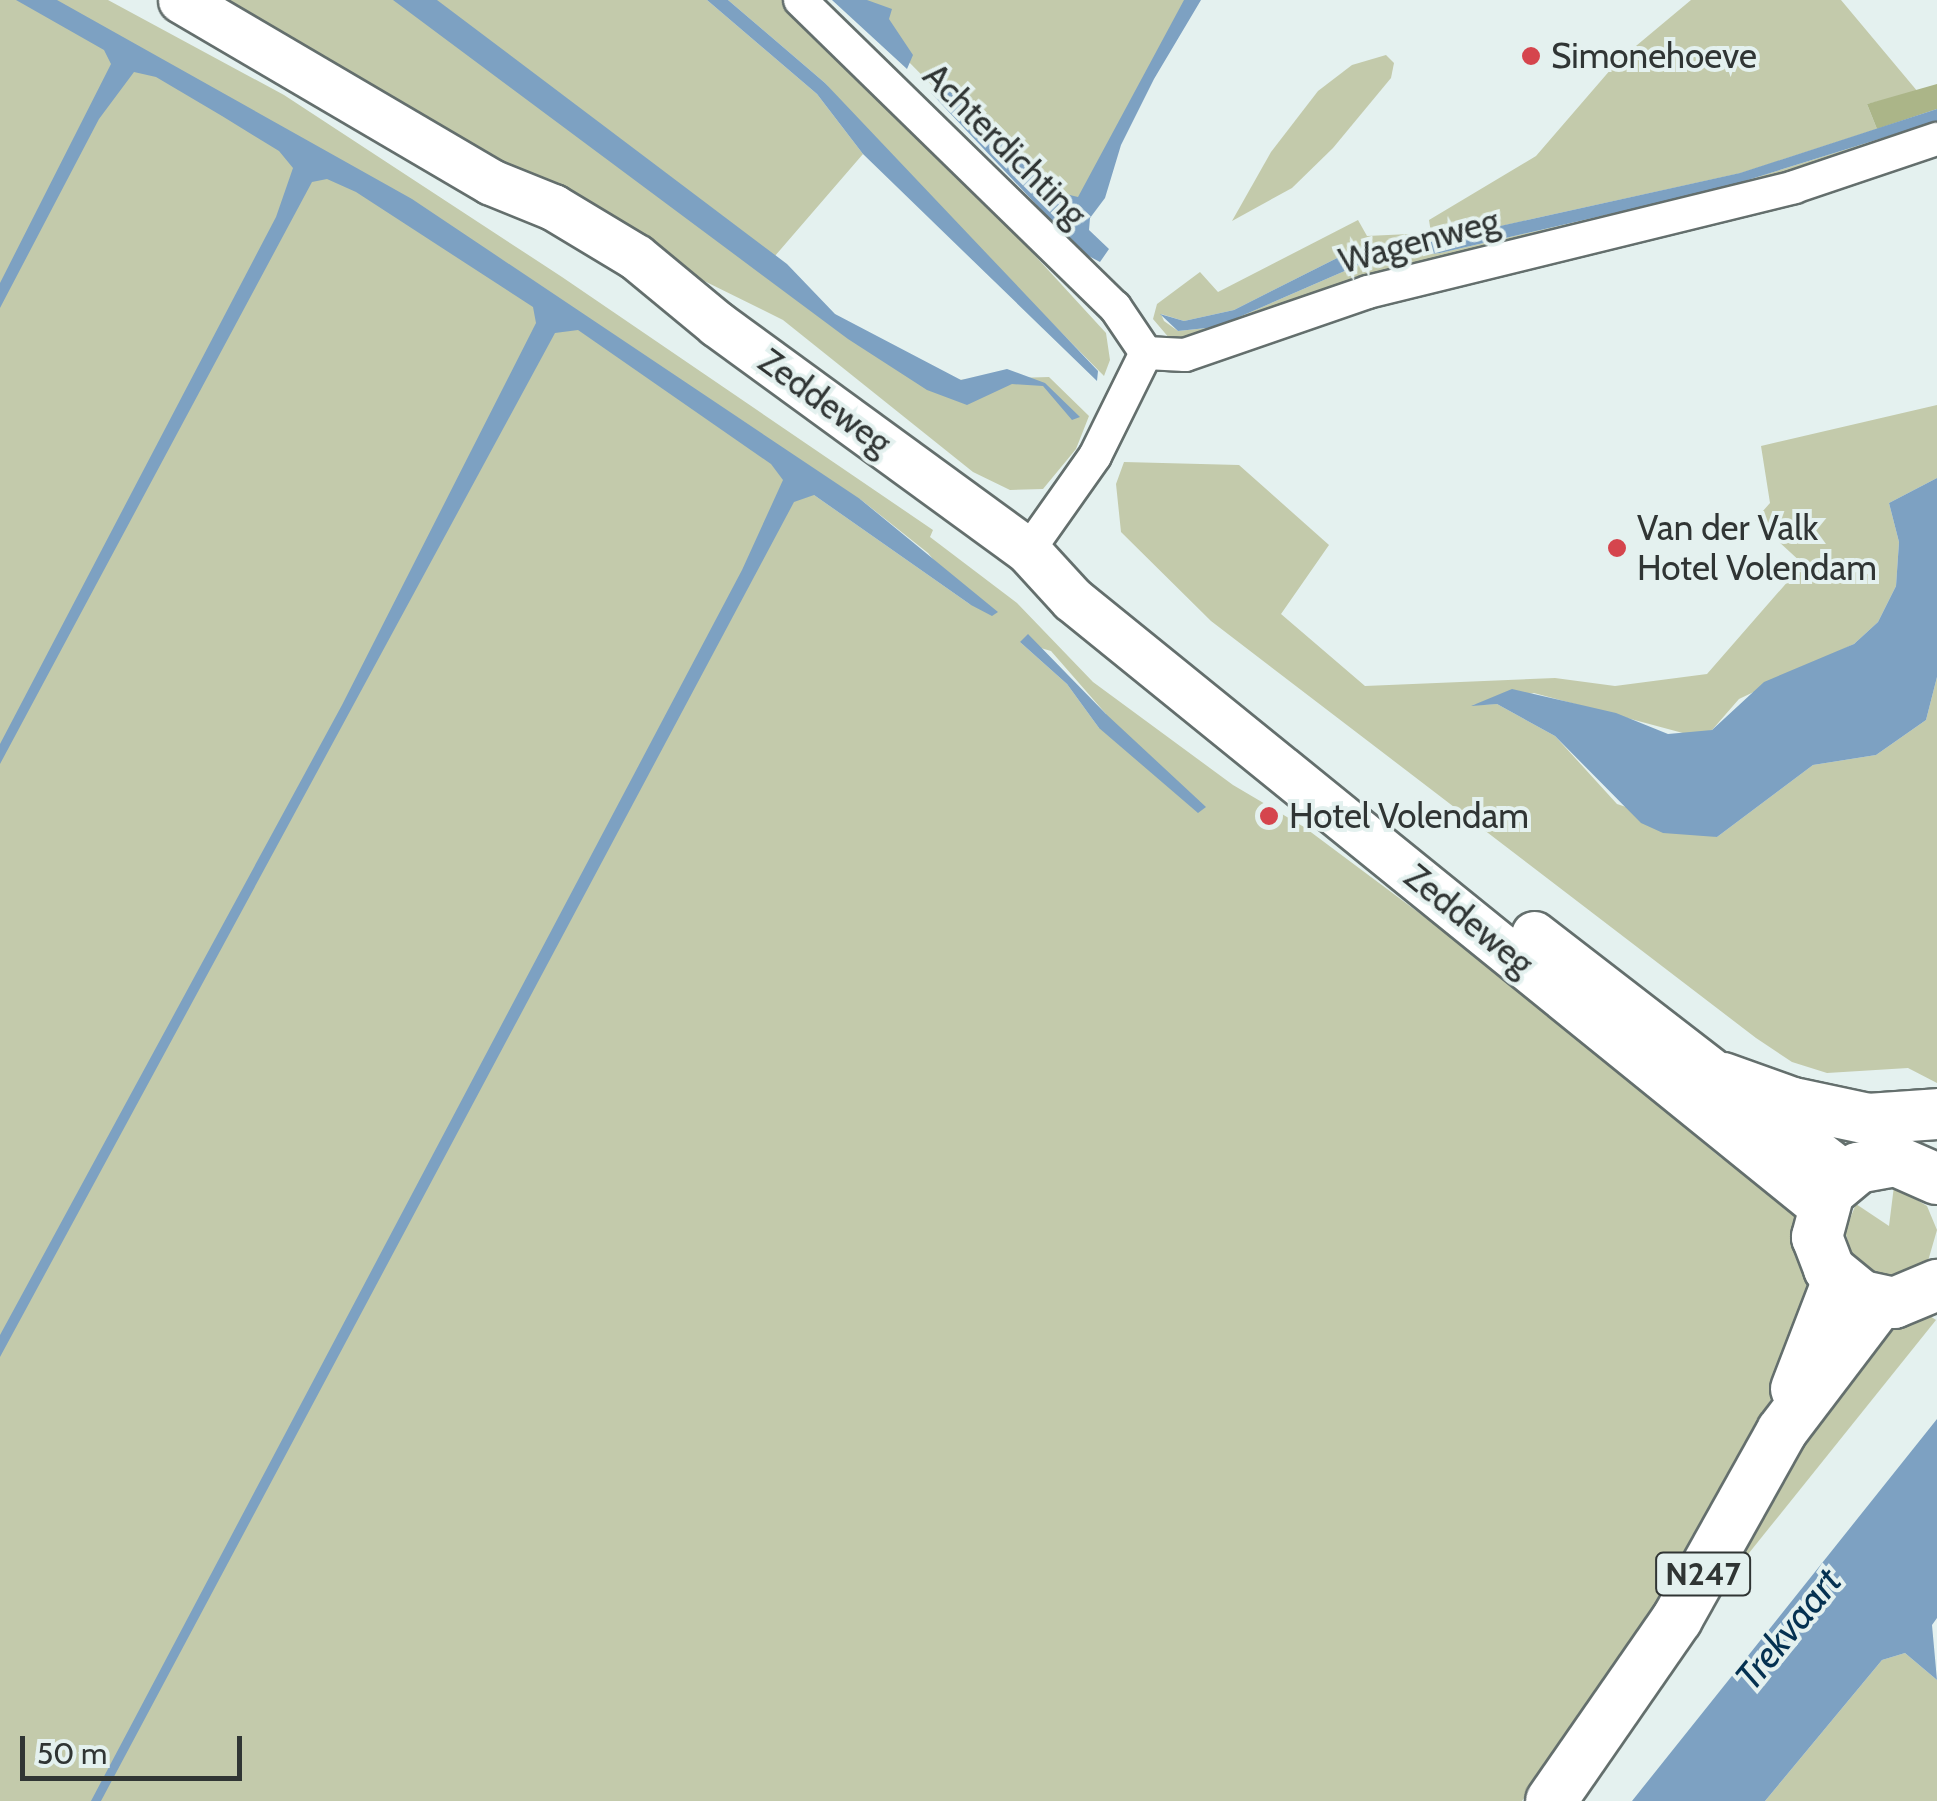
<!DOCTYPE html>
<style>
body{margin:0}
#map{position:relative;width:1937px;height:1801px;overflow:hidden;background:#e4f1ef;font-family:Cabin,sans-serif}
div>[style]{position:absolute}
.green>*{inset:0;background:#c3caab}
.forest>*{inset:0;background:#abb588}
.water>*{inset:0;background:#7da1c2}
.roads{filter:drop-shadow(2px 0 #646f6d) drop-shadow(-2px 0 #646f6d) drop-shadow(0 2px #646f6d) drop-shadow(0 -2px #646f6d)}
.street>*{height:32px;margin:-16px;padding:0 16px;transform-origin:16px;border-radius:16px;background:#fff}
.secondary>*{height:45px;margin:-22.5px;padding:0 22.5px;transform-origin:22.5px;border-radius:22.5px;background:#fff}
.primary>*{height:50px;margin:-25px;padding:0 25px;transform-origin:25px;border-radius:25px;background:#fff}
.dots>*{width:28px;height:28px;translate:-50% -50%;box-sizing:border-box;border:5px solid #e4f1ef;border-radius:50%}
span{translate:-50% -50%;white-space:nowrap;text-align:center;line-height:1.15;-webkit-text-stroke:8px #e4f1ef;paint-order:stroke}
.shield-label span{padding:2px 8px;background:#e4f1ef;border:2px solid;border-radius:8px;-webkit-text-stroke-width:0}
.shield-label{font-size:32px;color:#303534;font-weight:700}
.poi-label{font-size:35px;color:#303534}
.left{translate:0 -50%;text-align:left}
.street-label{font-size:35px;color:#303534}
.water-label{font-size:38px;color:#043151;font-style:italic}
.scale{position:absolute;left:20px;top:1736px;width:222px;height:45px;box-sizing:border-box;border:5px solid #303534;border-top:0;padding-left:12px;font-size:30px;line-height:35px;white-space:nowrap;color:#303534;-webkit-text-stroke:8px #e4f1ef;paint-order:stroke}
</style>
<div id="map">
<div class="green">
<div style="clip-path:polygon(evenodd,0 0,108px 0,284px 95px,562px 277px,933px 530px,930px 537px,1017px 603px,1093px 682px,1233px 785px,1304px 827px,1509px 980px,1721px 1158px,1791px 1190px,1821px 1276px,1795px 1353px,1677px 1578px,1522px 1801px,0 1801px,0 0,814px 495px,860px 499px,928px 553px,971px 605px,814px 495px,0 0,1020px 642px,1051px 651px,1106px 714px,1099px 728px,1067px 684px,1020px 642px)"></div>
<div style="clip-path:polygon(217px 0,707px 0,817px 94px,863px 154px,768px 264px,869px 340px,953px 380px,1049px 377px,1089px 416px,1076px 449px,1043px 489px,1010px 490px,973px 472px,783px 320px,692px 275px)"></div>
<div style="clip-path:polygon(728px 0,788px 0,870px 76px,1106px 333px,1110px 360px,1104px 376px,879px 147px,825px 83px)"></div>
<div style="clip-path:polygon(848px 0,1188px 0,1072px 228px)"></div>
<div style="clip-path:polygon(1691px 0,1841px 0,1918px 92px,1867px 104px,1877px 129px,1741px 173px,1419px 244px,1357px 248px,1234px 310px,1184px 321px,1161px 314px,1164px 321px,1178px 331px,1216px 327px,1370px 260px,1440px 253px,1719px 189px,1937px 121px,1937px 132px,1198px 343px,1170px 339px,1153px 319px,1157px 304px,1200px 272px,1218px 292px,1358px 220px,1367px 236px,1431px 233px,1429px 220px,1536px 156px,1618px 61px)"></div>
<div style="clip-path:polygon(1386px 55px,1394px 63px,1391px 78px,1333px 148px,1292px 188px,1232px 221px,1271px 152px,1318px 91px,1352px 65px)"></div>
<div style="clip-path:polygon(1937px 405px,1937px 478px,1889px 503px,1899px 542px,1896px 586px,1878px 622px,1854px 644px,1739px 699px,1712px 730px,1694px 736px,1534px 693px,1473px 705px,1497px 704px,1555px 736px,1617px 804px,1717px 837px,1813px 765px,1876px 755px,1926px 720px,1937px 677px,1937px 1083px,1908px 1068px,1827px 1073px,1792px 1062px,1756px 1038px,1211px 621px,1121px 532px,1116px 484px,1124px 462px,1239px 465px,1329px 545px,1281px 614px,1365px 686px,1555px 678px,1615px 686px,1707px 674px,1803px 564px,1755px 520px,1770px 503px,1761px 446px)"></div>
<div style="clip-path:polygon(1894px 1186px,1927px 1206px,1937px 1230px,1928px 1261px,1898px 1280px,1880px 1278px,1853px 1259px,1845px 1231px,1856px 1204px,1889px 1226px)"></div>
<div style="clip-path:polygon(1924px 1312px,1936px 1320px,1741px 1563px,1733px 1557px,1867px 1334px)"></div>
<div style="clip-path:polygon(1905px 1653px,1937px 1680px,1937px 1801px,1765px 1801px,1882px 1660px)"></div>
</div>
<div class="forest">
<div style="clip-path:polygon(1937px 84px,1937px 109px,1877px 129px,1867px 104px)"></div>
</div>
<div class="water">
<div style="clip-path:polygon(16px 0,57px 0,412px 199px,860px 499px,998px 612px,992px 616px,971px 605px,814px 495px,794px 502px,101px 1801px,91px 1801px,742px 570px,783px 480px,771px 464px,578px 330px,555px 333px,0 1357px,0 1335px,342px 705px,536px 323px,533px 307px,356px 192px,327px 179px,312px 182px,0 764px,0 744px,276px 217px,293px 168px,279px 151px,222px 116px,156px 77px,134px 72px,99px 119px,0 308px,0 283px,111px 64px,104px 50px)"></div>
<div style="clip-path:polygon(393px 0,437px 0,787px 264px,835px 314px,961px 380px,1007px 369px,1045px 383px,1080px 417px,1072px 420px,1043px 386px,1012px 384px,967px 405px,927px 390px,848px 339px)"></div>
<div style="clip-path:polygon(707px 0,728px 0,825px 83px,1098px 371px,1097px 381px,863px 154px,817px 94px)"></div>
<div style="clip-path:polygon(832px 0,867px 0,892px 9px,889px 19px,913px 55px,907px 69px)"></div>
<div style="clip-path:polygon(1184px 0,1201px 0,1154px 79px,1121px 145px,1105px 198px,1090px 218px,1089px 230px,1109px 249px,1100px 262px,1081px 252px,931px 93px,941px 83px,1053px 191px,1078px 197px)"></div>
<div style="clip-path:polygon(1937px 109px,1937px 121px,1719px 189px,1440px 253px,1370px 260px,1216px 327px,1178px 331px,1160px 314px,1184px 321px,1234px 310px,1357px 248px,1419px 244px,1740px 173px)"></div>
<div style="clip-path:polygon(1937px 478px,1937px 677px,1926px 720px,1876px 755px,1813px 765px,1717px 837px,1663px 833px,1641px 823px,1555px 736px,1497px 704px,1471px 706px,1512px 689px,1616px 713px,1668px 734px,1712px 730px,1764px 682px,1854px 644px,1878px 622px,1896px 586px,1899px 542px,1889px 503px)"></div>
<div style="clip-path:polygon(1028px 634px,1106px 714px,1206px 807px,1198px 813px,1099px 728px,1067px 684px,1020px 642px)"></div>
<div style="clip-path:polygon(1937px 1419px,1937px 1618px,1932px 1625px,1937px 1680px,1905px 1653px,1882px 1660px,1765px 1801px,1632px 1801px)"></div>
</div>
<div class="roads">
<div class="street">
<div style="left:800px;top:0;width:440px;rotate:44.3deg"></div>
<div style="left:1115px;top:307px;width:55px;rotate:56deg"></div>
<div style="left:1146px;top:353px;width:39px;rotate:3deg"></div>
<div style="left:1185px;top:355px;width:194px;rotate:-19deg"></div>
<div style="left:1368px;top:292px;width:439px;rotate:-13.8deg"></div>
<div style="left:1794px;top:187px;width:151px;rotate:-18.6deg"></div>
<div style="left:1028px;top:551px;width:116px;rotate:-54.8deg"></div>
<div style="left:1095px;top:456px;width:115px;rotate:-63.7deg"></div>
</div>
<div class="secondary">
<div style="left:181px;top:0;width:359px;rotate:30.4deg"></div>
<div style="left:491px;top:182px;width:67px;rotate:22deg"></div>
<div style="left:553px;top:207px;width:97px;rotate:31.1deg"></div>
<div style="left:636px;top:257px;width:105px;rotate:39.6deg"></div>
<div style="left:717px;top:324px;width:385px;rotate:36.1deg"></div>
<div style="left:1028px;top:551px;width:65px;rotate:47.5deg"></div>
<div style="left:1072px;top:599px;width:965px;rotate:39.03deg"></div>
<div style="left:1534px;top:934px;width:393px;rotate:37.7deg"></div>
</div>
<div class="primary">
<div style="left:1723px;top:1078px;width:74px;rotate:19.7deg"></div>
<div style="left:1793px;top:1103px;width:77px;rotate:12deg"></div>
<div style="left:1868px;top:1119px;width:69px;rotate:-4.1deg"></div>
<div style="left:1937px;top:1179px;width:45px;rotate:-156.3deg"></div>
<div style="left:1896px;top:1161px;width:39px;rotate:170deg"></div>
<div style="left:1858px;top:1168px;width:38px;rotate:140deg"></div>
<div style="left:1829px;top:1192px;width:47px;rotate:104.9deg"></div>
<div style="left:1817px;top:1237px;width:34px;rotate:69deg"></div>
<div style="left:1829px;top:1269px;width:43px;rotate:39.3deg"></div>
<div style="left:1862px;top:1296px;width:33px;rotate:12deg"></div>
<div style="left:1894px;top:1303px;width:47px;rotate:-22.7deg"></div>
<div style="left:1796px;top:1389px;width:117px;rotate:-68.9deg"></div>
<div style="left:1551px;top:1801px;width:221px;rotate:-55.3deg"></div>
<div style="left:1677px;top:1619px;width:215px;rotate:-60.8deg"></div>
<div style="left:1782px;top:1431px;width:161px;rotate:-52.8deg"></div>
</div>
</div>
<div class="dots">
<div style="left:1531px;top:56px;background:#d5454d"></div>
<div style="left:1617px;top:548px;background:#d5454d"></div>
<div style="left:1269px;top:816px;background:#d5454d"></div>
</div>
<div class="shield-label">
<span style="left:1703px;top:1574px">N247</span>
</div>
<div class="poi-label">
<span class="left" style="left:1551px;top:56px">Simonehoeve</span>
<span class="left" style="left:1637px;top:548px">Van der Valk<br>Hotel Volendam</span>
<span class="left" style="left:1289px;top:816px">Hotel Volendam</span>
</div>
<div class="street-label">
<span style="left:1005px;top:145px;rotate:45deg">Achterdichting</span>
<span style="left:1419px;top:241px;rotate:-15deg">Wagenweg</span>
<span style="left:825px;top:402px;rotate:36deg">Zeddeweg</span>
<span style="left:1469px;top:920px;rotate:39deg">Zeddeweg</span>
</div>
<div class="water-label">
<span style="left:1788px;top:1629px;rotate:-51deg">Trekvaart</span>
</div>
<div class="scale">50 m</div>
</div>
